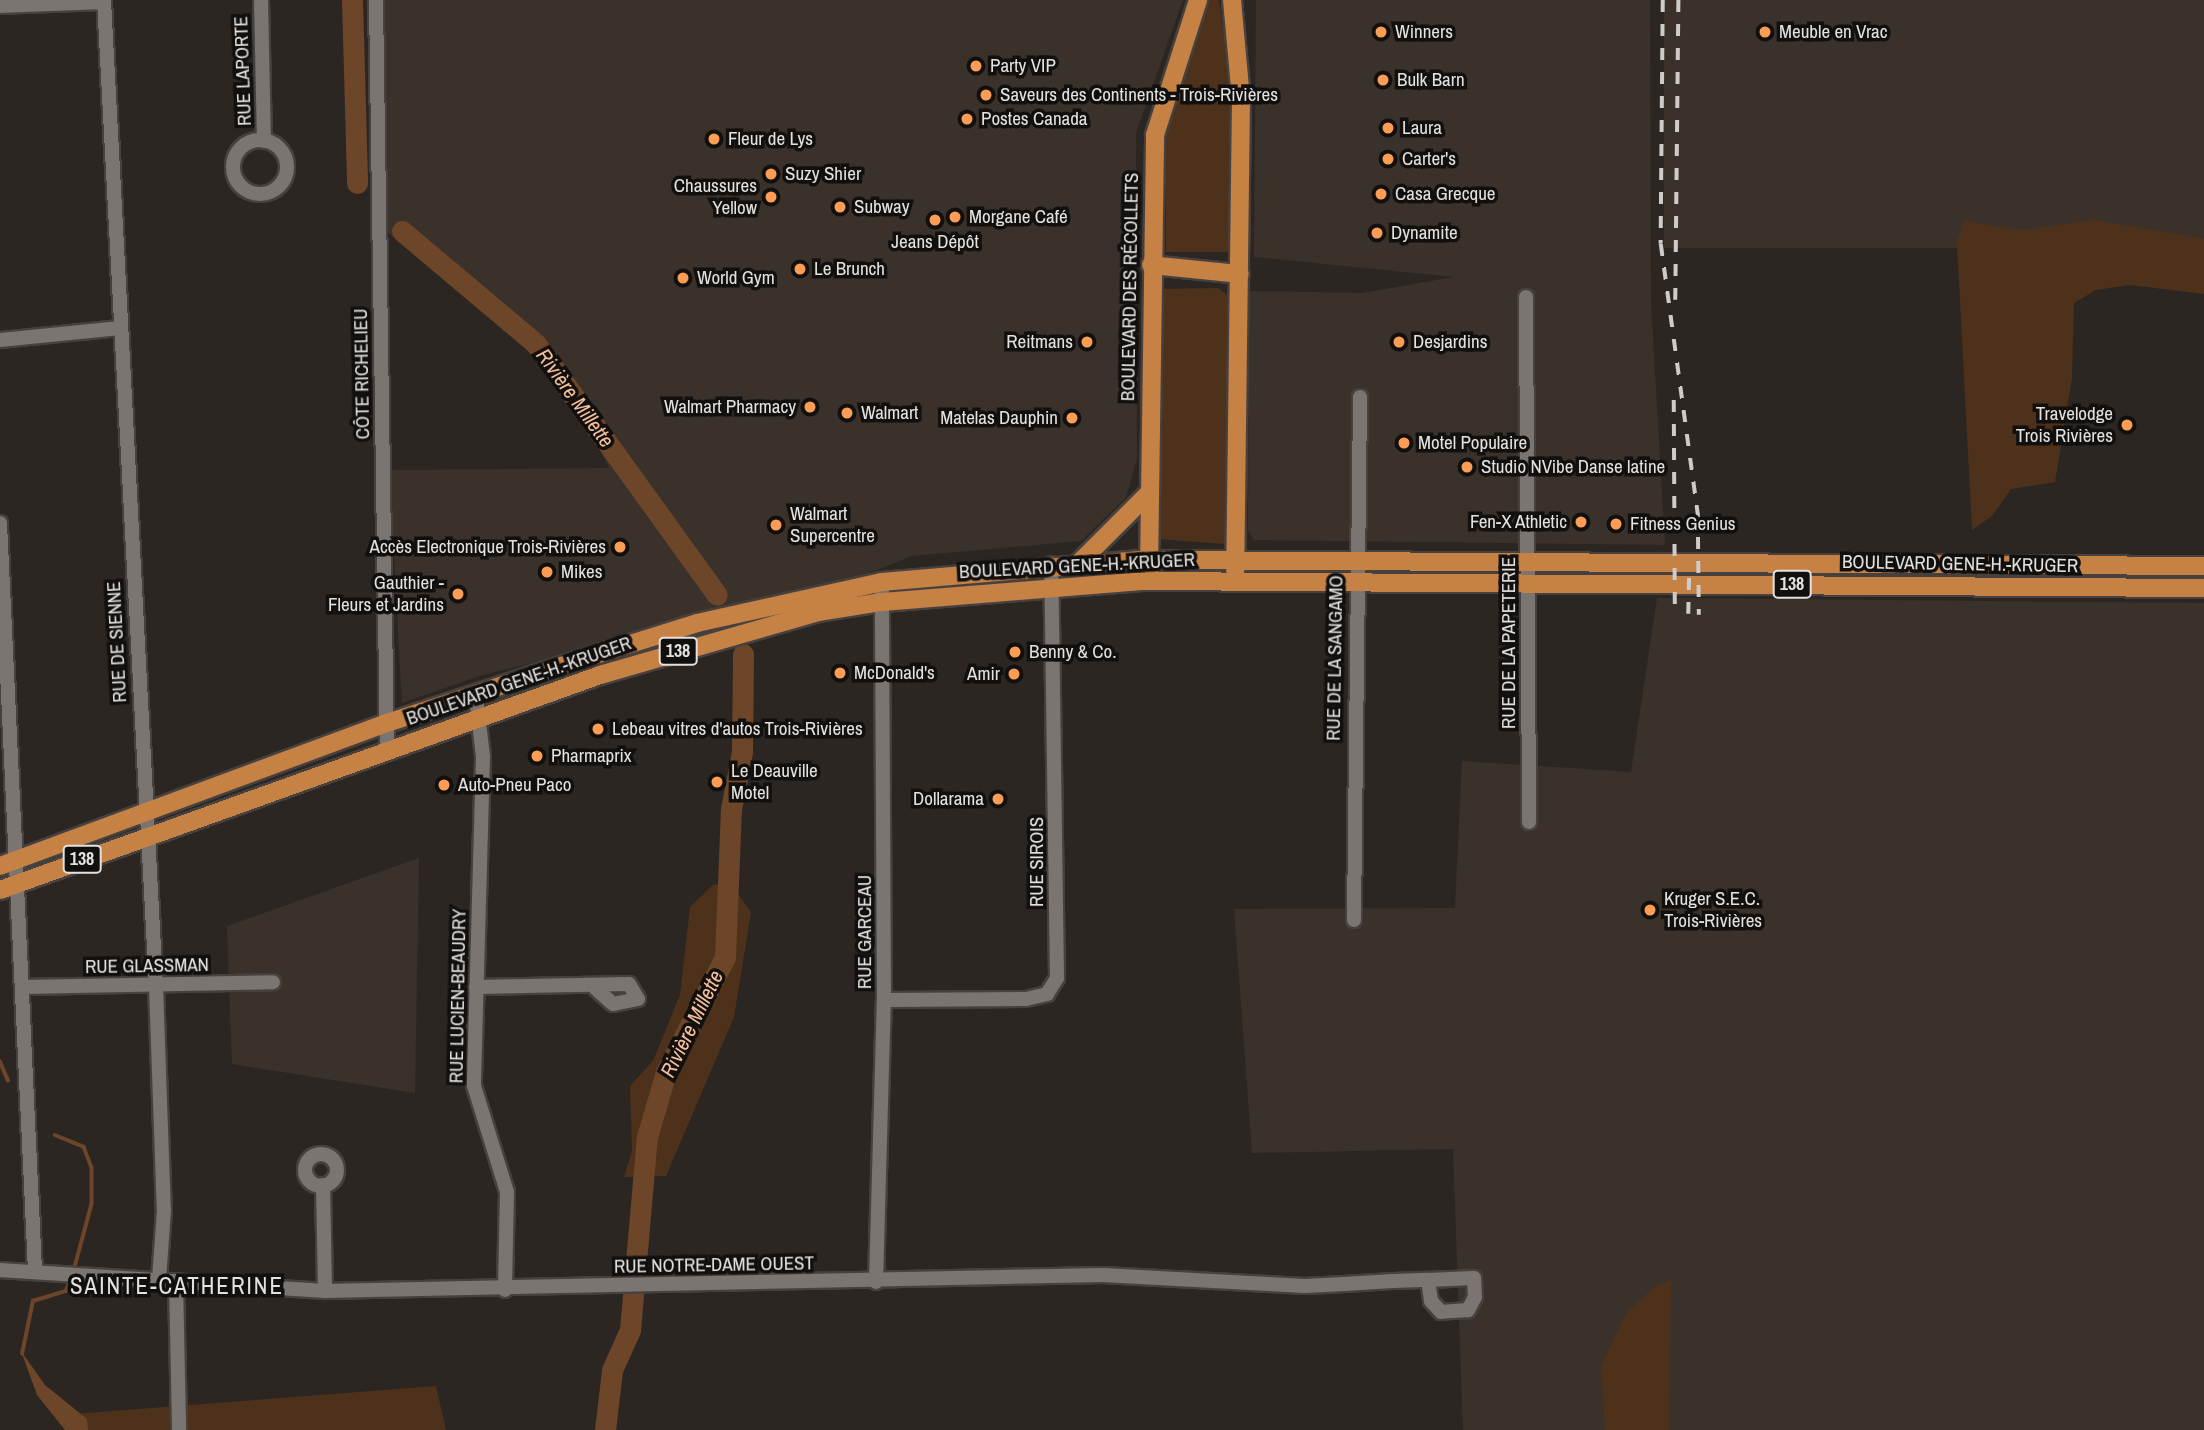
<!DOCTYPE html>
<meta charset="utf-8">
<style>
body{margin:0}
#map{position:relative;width:2204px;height:1430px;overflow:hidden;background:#2c2623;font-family:"Archivo Narrow",sans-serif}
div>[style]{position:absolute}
.built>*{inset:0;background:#3a312a;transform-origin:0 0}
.green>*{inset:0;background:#4e311b}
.water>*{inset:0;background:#6d4529}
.stream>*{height:3.5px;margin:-1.75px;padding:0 1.75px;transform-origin:1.75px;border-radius:1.75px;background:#6d4529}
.river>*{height:21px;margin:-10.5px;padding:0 10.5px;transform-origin:10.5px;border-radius:10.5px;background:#6d4529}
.roads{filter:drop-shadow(2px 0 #46413e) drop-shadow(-2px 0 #46413e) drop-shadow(0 2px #46413e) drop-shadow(0 -2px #46413e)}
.minor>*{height:14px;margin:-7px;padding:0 7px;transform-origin:7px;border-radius:7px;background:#7b7571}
.minor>.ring{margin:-7px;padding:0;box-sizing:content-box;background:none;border:14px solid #7b7571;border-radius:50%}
.major>*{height:18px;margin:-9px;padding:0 9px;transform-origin:9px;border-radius:9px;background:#c68144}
.rail>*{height:3.5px;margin-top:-1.75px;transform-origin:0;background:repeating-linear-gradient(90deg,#cecbc8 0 12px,transparent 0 24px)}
.dots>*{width:19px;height:19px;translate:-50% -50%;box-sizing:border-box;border:4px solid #12100e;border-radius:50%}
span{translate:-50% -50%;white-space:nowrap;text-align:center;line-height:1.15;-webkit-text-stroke:7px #12100e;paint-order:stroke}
.shield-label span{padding:2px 5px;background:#12100e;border:2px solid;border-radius:5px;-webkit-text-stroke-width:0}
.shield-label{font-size:18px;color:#e4e1de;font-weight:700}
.poi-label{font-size:19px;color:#e4e1de}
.left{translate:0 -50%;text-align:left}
.right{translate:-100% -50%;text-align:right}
.street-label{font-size:19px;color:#e4e1de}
.water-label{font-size:21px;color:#f6bf9b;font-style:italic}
.quarter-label{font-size:23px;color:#e4e1de;letter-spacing:2px}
</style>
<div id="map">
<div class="built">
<div style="clip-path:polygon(380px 0,1183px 0,1136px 133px,1137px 459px,1126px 497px,1081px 541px,912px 556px,816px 594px,479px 676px,402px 703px,389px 470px,609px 468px,564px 377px,385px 230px)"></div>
<div style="clip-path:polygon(1256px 0,1650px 0,1651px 303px,1665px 545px,1254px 540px,1248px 530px,1249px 291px,1362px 293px,1454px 277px,1254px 257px)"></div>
<div style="left:1664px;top:0;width:540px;height:248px"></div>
<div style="clip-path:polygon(1657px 598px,2204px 603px,2204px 1430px,1463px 1430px,1453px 1149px,1252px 1153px,1234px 909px,1455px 908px,1462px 761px,1631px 772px)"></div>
<div style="clip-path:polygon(419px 858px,415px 1093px,232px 1064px,227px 926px)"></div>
</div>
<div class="green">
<div style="clip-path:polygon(1206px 0,1219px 0,1233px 93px,1231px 252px,1166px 252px,1166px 124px)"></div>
<div style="clip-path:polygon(2095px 220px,2204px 239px,2204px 294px,2130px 285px,2096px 290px,2074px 303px,2072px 378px,2055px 482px,2011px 489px,1992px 516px,1972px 530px,1957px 243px,1964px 221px,2021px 230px)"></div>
<div style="clip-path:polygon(1161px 289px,1218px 288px,1227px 295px,1232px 379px,1225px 544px,1157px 539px)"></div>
<div style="clip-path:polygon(714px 884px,735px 890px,751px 912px,734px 1017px,666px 1176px,624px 1177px,632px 1151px,630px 1086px,653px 1061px,680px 995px,690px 907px)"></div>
<div style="clip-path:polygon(1671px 1280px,1669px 1430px,1605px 1430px,1601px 1366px,1626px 1313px,1654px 1287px)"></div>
<div style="clip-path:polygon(436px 1386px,446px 1430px,75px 1430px,74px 1414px)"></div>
</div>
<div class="water">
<div style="clip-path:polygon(21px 1351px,45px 1385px,87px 1419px,88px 1430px,65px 1430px,37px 1395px)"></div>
</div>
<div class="stream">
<div style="left:0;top:1061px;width:21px;rotate:67deg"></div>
<div style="left:55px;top:1135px;width:31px;rotate:22deg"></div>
<div style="left:84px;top:1147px;width:22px;rotate:69deg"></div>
<div style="left:92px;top:1168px;width:36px;rotate:90deg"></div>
<div style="left:92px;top:1204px;width:69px;rotate:105deg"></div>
<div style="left:22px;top:1354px;width:54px;rotate:-78.3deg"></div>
<div style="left:33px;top:1301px;width:34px;rotate:-17deg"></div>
<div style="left:66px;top:1291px;width:14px;rotate:-69deg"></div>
</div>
<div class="river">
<div style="left:352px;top:0;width:183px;rotate:88.4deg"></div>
<div style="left:402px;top:231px;width:175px;rotate:40.1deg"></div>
<div style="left:536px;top:344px;width:309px;rotate:54.2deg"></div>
<div style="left:605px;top:1430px;width:60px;rotate:-83.3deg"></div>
<div style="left:612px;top:1370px;width:44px;rotate:-65.8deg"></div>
<div style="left:630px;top:1330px;width:194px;rotate:-85deg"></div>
<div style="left:647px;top:1137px;width:68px;rotate:-73.7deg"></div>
<div style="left:666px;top:1072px;width:129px;rotate:-62.8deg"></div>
<div style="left:725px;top:957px;width:148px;rotate:-87.7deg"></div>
<div style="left:731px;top:809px;width:58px;rotate:-79.1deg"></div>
<div style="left:742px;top:752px;width:98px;rotate:-89.4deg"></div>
</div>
<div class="roads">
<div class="minor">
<div style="left:104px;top:0;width:987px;rotate:86.98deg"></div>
<div style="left:156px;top:986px;width:224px;rotate:88deg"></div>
<div style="left:164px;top:1210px;width:70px;rotate:94.1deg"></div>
<div style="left:261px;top:0;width:141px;rotate:88.8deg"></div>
<div style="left:376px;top:0;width:748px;rotate:89.16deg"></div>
<div style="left:0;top:6px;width:104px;rotate:-2.2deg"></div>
<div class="ring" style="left:233px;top:140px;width:40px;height:40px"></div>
<div style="left:1526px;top:297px;width:525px;rotate:89.67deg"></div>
<div style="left:0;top:340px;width:121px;rotate:-5.7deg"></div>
<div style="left:0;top:523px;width:750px;rotate:87.32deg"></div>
<div style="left:476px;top:697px;width:60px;rotate:83.3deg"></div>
<div style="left:483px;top:757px;width:329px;rotate:91.6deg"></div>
<div style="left:474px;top:1086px;width:111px;rotate:72.7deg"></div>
<div style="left:507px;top:1192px;width:98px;rotate:91.2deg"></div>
<div style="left:1354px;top:920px;width:523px;rotate:-89.34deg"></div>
<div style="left:23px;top:987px;width:250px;rotate:-1.1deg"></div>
<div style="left:476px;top:987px;width:153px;rotate:-1.1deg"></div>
<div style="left:629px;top:984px;width:17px;rotate:59deg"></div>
<div style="left:638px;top:999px;width:25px;rotate:169deg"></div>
<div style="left:613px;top:1004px;width:24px;rotate:-138deg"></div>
<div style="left:884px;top:1000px;width:142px;rotate:-0.4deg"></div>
<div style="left:1026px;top:999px;width:22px;rotate:-13deg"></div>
<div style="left:1047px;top:994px;width:19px;rotate:-58deg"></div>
<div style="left:1057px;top:978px;width:414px;rotate:-90.8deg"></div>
<div class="ring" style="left:305px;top:1154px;width:18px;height:18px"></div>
<div style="left:323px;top:1185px;width:106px;rotate:88.9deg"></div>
<div style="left:0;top:1270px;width:326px;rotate:3.7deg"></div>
<div style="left:325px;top:1291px;width:778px;rotate:-1.18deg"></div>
<div style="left:1103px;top:1275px;width:202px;rotate:3.1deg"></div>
<div style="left:1305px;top:1286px;width:39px;rotate:-3deg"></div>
<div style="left:1344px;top:1284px;width:49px;rotate:-3.5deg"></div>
<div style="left:1393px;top:1281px;width:35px;rotate:-2deg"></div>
<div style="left:1428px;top:1280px;width:46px;rotate:-2.5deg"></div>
<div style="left:1474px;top:1278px;width:19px;rotate:87deg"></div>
<div style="left:1475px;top:1297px;width:15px;rotate:118deg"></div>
<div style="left:1468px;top:1310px;width:27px;rotate:176deg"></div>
<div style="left:1441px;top:1312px;width:15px;rotate:-132deg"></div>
<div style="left:1431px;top:1301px;width:21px;rotate:-98deg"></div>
<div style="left:176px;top:1281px;width:149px;rotate:88.8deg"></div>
<div style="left:876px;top:1282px;width:282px;rotate:-88.4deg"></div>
<div style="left:884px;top:1000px;width:418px;rotate:-90.3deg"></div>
</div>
<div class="major">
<div style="left:1232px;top:0;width:98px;rotate:84.8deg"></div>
<div style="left:1241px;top:98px;width:473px;rotate:90.7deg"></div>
<div style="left:1151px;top:265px;width:89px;rotate:5.8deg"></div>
<div style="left:1081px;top:561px;width:95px;rotate:-45deg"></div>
<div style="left:1149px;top:571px;width:436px;rotate:-89.2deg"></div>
<div style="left:1155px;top:135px;width:142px;rotate:-72.3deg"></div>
<div style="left:0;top:866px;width:413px;rotate:-20.3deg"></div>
<div style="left:387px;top:723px;width:216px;rotate:-18.1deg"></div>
<div style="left:592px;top:656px;width:110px;rotate:-17.4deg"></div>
<div style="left:697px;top:623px;width:189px;rotate:-12.5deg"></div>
<div style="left:882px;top:582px;width:259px;rotate:-4.9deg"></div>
<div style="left:1140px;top:560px;width:1064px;rotate:0.32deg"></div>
<div style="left:0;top:890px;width:637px;rotate:-19.71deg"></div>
<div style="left:600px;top:675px;width:227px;rotate:-16.1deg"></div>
<div style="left:818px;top:612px;width:65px;rotate:-8.9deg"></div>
<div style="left:882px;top:602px;width:264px;rotate:-4.6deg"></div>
<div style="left:1145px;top:581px;width:1059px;rotate:0.38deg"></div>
</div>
</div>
<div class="rail">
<div style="left:1663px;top:0;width:244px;rotate:90.5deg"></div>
<div style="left:1661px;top:244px;width:272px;rotate:82.2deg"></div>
<div style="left:1698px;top:513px;width:102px;rotate:89.4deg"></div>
<div style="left:1675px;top:300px;width:300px;rotate:-89.4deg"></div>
<div style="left:1674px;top:400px;width:214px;rotate:89.7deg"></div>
<div style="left:1688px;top:614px;width:45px;rotate:-88.7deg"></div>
</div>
<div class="dots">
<div style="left:1381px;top:32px;background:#fd9d55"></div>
<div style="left:1765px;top:32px;background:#fd9d55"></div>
<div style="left:976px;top:66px;background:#fd9d55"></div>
<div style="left:1383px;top:80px;background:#fd9d55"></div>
<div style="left:986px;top:95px;background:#fd9d55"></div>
<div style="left:967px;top:119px;background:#fd9d55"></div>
<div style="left:1388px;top:128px;background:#fd9d55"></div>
<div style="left:714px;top:139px;background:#fd9d55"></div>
<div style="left:1388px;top:159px;background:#fd9d55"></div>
<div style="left:771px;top:174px;background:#fd9d55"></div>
<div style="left:1381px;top:194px;background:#fd9d55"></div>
<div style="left:771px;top:197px;background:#fd9d55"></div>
<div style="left:840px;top:207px;background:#fd9d55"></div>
<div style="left:955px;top:217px;background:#fd9d55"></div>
<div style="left:935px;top:220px;background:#fd9d55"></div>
<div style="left:1377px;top:233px;background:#fd9d55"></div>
<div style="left:800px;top:269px;background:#fd9d55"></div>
<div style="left:683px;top:278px;background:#fd9d55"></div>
<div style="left:1087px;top:342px;background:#fd9d55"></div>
<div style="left:1399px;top:342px;background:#fd9d55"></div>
<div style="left:810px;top:407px;background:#fd9d55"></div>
<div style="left:847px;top:413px;background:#fd9d55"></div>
<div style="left:1072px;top:418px;background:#fd9d55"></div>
<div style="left:2127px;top:425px;background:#fd9d55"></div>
<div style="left:1404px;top:443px;background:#fd9d55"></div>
<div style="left:1467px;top:467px;background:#fd9d55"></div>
<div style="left:1581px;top:522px;background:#fd9d55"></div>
<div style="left:1616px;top:524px;background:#fd9d55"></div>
<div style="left:776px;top:525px;background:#fd9d55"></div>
<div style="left:620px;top:547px;background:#fd9d55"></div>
<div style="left:547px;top:572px;background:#fd9d55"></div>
<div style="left:458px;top:594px;background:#fd9d55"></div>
<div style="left:1015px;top:652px;background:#fd9d55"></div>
<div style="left:840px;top:673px;background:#fd9d55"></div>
<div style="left:1014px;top:674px;background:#fd9d55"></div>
<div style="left:598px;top:729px;background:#fd9d55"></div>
<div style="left:537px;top:756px;background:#fd9d55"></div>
<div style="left:717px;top:782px;background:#fd9d55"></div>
<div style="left:444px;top:785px;background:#fd9d55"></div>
<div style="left:998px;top:799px;background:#fd9d55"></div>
<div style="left:1650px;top:910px;background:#fd9d55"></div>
</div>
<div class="shield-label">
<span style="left:1792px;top:584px">138</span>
<span style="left:678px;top:651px">138</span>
<span style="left:82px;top:859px">138</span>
</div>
<div class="poi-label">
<span class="left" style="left:1395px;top:32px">Winners</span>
<span class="left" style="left:1779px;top:32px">Meuble en Vrac</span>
<span class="left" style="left:990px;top:66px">Party VIP</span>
<span class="left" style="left:1397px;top:80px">Bulk Barn</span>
<span class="left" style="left:1000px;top:95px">Saveurs des Continents - Trois-Rivières</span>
<span class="left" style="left:981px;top:119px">Postes Canada</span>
<span class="left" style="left:1402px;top:128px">Laura</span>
<span class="left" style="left:728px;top:139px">Fleur de Lys</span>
<span class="left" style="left:1402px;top:159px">Carter's</span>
<span class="left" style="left:785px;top:174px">Suzy Shier</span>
<span class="right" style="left:757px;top:197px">Chaussures<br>Yellow</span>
<span class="left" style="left:1395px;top:194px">Casa Grecque</span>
<span class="left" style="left:854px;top:207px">Subway</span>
<span class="left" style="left:969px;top:217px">Morgane Café</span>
<span class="left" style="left:1391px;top:233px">Dynamite</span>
<span style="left:935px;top:242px">Jeans Dépôt</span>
<span class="left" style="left:814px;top:269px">Le Brunch</span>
<span class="left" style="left:697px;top:278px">World Gym</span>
<span class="right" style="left:1073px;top:342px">Reitmans</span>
<span class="left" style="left:1413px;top:342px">Desjardins</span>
<span class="right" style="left:796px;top:407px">Walmart Pharmacy</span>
<span class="left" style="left:861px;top:413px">Walmart</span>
<span class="right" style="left:2113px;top:425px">Travelodge<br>Trois Rivières</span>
<span class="right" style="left:1058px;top:418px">Matelas Dauphin</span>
<span class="left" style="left:1418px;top:443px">Motel Populaire</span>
<span class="left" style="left:1481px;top:467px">Studio NVibe Danse latine</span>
<span class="left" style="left:790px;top:525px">Walmart<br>Supercentre</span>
<span class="right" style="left:1567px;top:522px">Fen-X Athletic</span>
<span class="left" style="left:1630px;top:524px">Fitness Genius</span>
<span class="right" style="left:606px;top:547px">Accès Electronique Trois-Rivières</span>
<span class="left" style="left:561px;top:572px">Mikes</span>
<span class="right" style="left:444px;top:594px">Gauthier -<br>Fleurs et Jardins</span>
<span class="left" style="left:1029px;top:652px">Benny &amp; Co.</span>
<span class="left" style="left:854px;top:673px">McDonald's</span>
<span class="right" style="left:1000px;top:674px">Amir</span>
<span class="left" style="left:612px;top:729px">Lebeau vitres d'autos Trois-Rivières</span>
<span class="left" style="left:551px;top:756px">Pharmaprix</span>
<span class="left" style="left:731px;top:782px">Le Deauville<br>Motel</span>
<span class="left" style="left:458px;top:785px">Auto-Pneu Paco</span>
<span class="right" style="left:984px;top:799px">Dollarama</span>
<span class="left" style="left:1664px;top:910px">Kruger S.E.C.<br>Trois-Rivières</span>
</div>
<div class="street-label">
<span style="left:243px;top:71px;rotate:-92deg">RUE LAPORTE</span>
<span style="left:1130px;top:287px;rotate:-89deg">BOULEVARD DES RÉCOLLETS</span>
<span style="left:362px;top:374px;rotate:-91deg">CÔTE RICHELIEU</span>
<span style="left:1960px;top:564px;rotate:1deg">BOULEVARD GENE-H.-KRUGER</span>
<span style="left:1077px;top:566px;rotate:-3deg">BOULEVARD GENE-H.-KRUGER</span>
<span style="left:117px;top:642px;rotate:-93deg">RUE DE SIENNE</span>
<span style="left:1509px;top:643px;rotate:-90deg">RUE DE LA PAPETERIE</span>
<span style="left:1335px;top:658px;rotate:-89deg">RUE DE LA SANGAMO</span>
<span style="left:519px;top:681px;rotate:-19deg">BOULEVARD GENE-H.-KRUGER</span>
<span style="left:1037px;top:862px;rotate:-90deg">RUE SIROIS</span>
<span style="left:865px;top:932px;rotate:-90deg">RUE GARCEAU</span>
<span style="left:147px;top:966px;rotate:-1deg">RUE GLASSMAN</span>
<span style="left:458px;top:996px;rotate:-89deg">RUE LUCIEN-BEAUDRY</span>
<span style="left:714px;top:1265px;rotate:-1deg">RUE NOTRE-DAME OUEST</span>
</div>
<div class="water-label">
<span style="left:575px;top:398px;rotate:54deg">Rivière Millette</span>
<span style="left:692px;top:1024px;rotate:-64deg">Rivière Millette</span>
</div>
<div class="quarter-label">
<span style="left:177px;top:1286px">SAINTE-CATHERINE</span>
</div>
</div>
